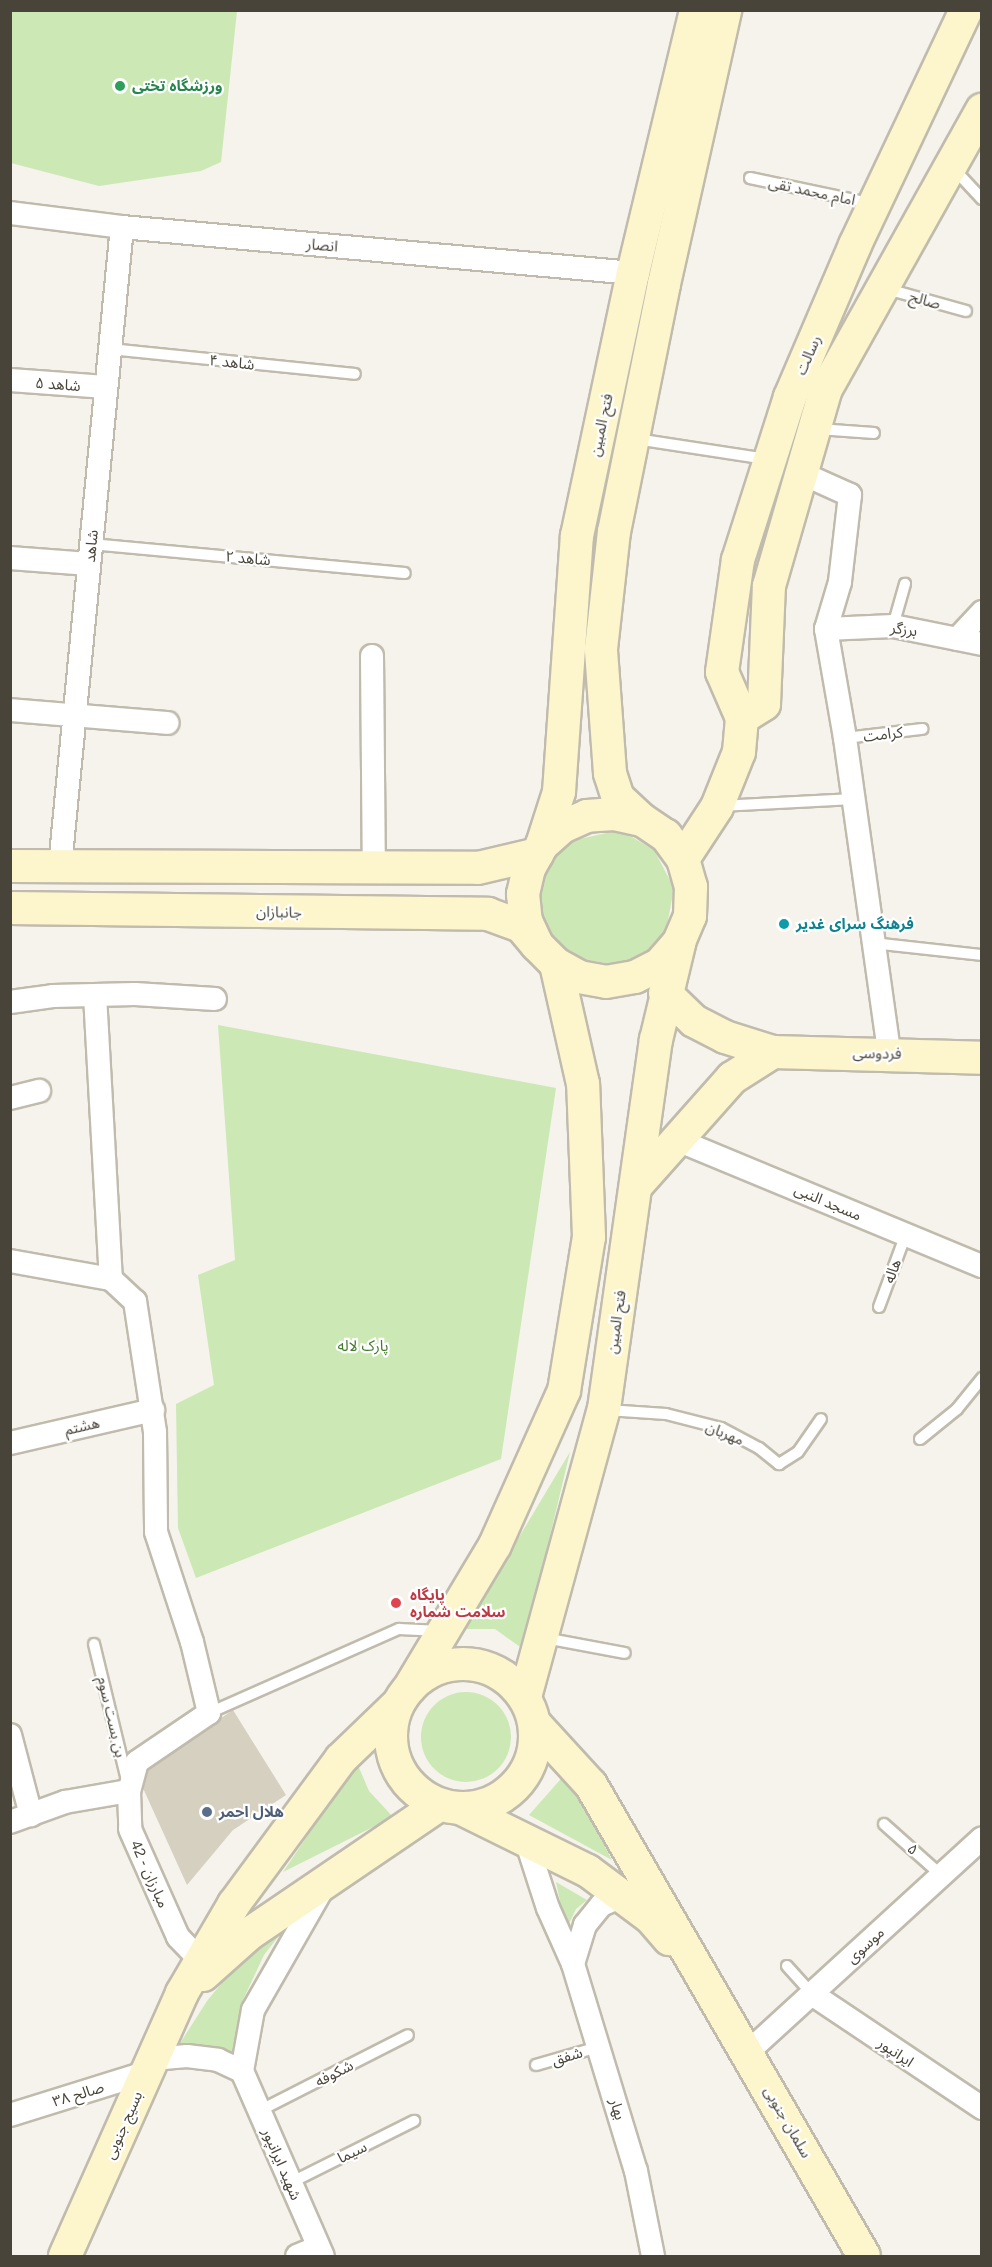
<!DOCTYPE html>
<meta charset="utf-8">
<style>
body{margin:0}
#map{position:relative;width:992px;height:2267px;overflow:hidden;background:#f5f3eb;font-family:Arial,"Noto Sans Arabic",sans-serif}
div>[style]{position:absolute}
.green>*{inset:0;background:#cce8b5}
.round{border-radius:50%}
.building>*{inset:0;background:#d6d0c0}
.roads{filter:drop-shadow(2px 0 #c0bbad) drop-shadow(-2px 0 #c0bbad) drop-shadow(0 2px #c0bbad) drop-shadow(0 -2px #c0bbad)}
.lane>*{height:10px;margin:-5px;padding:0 5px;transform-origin:5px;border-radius:5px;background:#fff}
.street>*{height:22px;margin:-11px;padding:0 11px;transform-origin:11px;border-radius:11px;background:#fff}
.secondary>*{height:32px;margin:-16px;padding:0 16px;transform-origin:16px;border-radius:16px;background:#fdf6cc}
.secondary>.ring{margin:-16px;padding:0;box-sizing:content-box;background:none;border:32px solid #fdf6cc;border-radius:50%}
.dots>*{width:16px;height:16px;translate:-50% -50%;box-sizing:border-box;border:3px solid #fff;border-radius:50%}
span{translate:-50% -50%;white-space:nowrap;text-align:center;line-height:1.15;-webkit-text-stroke:4.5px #fff;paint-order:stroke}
.leisure-label{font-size:15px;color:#27864d;font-weight:700}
.left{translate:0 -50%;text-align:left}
.street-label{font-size:15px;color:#494439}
.culture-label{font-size:15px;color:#0d838f;font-weight:700}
.park-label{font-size:15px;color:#427a2c}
.health-label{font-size:15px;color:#be3a42;font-weight:700}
.service-label{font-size:15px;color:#4e5e75;font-weight:700}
.frame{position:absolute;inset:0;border:12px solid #494439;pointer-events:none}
</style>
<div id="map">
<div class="green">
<div style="clip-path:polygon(10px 11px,237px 11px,221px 162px,201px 171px,99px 186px,11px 163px)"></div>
<div style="clip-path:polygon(620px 830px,654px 850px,674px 888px,665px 936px,644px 958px,611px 964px,574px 958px,544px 932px,536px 914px,542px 866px,575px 840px)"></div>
<div style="clip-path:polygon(218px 1025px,556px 1088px,501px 1459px,196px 1578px,178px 1528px,176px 1404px,214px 1385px,198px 1275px,235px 1260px)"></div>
<div style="clip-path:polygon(570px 1452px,523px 1649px,495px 1629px,464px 1629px)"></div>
<div class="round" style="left:421px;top:1692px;width:90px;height:90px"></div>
<div style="clip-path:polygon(357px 1763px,369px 1791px,393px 1817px,283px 1872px)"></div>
<div style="clip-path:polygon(567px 1772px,612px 1860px,529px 1815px)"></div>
<div style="clip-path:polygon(556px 1882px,587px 1900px,576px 1909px,566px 1930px)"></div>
<div style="clip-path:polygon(289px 1923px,264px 1955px,242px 2002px,233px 2054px,204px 2047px,177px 2048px,207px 2001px,244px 1956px)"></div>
</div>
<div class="building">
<div style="clip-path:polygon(233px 1710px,286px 1795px,233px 1830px,187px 1885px,137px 1775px)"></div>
</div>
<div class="roads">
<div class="lane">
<div style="left:954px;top:169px;width:41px;rotate:47deg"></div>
<div style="left:750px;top:178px;width:126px;rotate:11.9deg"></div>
<div style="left:887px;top:289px;width:82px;rotate:15.6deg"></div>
<div style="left:110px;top:349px;width:246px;rotate:5.8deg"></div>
<div style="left:818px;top:429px;width:56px;rotate:4.1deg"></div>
<div style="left:636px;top:439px;width:132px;rotate:8.7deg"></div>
<div style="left:91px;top:544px;width:315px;rotate:5.3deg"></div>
<div style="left:893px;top:626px;width:44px;rotate:-74.1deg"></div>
<div style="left:845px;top:738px;width:78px;rotate:-6.7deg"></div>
<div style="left:720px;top:806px;width:134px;rotate:-3deg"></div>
<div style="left:873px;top:943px;width:110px;rotate:6.3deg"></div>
<div style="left:879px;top:1307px;width:78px;rotate:-69.7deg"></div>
<div style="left:607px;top:1410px;width:59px;rotate:3.9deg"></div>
<div style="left:666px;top:1414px;width:57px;rotate:14.3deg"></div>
<div style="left:721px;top:1428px;width:43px;rotate:27.8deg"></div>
<div style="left:759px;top:1448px;width:26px;rotate:39deg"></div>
<div style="left:779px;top:1464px;width:22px;rotate:-32deg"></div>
<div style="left:798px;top:1452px;width:40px;rotate:-55.1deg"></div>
<div style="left:920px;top:1439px;width:48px;rotate:-39deg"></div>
<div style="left:957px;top:1409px;width:40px;rotate:-51deg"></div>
<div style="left:545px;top:1638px;width:81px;rotate:10.6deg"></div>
<div style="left:94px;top:1644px;width:140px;rotate:76.4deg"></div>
<div style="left:209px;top:1713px;width:208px;rotate:-23.9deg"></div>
<div style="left:399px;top:1629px;width:41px;rotate:2.8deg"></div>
<div style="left:884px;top:1824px;width:76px;rotate:41.8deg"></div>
<div style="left:787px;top:1966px;width:38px;rotate:48deg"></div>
<div style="left:536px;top:2065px;width:65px;rotate:-16.2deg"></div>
<div style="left:259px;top:2111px;width:167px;rotate:-27deg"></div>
<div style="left:290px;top:2183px;width:139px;rotate:-26.6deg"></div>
</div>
<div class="street">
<div style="left:10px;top:213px;width:113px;rotate:7.1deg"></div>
<div style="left:122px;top:227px;width:513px;rotate:5.14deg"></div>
<div style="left:10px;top:380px;width:96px;rotate:4.2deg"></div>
<div style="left:801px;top:473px;width:54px;rotate:24.2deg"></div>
<div style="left:850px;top:495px;width:88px;rotate:96.6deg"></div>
<div style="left:840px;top:582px;width:49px;rotate:106.6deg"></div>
<div style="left:826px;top:629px;width:111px;rotate:80.1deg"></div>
<div style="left:845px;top:738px;width:317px;rotate:82deg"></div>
<div style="left:10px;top:558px;width:79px;rotate:4.3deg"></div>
<div style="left:826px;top:629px;width:67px;rotate:-2.6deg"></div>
<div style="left:893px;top:626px;width:91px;rotate:11.4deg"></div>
<div style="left:957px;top:639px;width:37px;rotate:-47deg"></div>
<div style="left:372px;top:656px;width:212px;rotate:89.5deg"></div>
<div style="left:10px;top:710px;width:158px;rotate:4.7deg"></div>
<div style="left:60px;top:866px;width:642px;rotate:-84.46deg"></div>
<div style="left:95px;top:995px;width:284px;rotate:86.8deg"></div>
<div style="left:10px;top:1002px;width:43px;rotate:-7.9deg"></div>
<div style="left:53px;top:996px;width:82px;rotate:-1.4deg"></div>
<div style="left:135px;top:994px;width:80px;rotate:3.6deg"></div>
<div style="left:10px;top:1098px;width:30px;rotate:-14deg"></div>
<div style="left:675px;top:1139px;width:332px;rotate:22.5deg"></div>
<div style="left:10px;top:1261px;width:103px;rotate:10.1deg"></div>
<div style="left:111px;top:1279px;width:33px;rotate:43deg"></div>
<div style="left:135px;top:1301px;width:133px;rotate:81.3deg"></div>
<div style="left:155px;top:1432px;width:100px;rotate:89.4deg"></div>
<div style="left:156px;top:1532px;width:116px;rotate:71.9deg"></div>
<div style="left:192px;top:1642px;width:73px;rotate:76.5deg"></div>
<div style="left:209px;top:1713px;width:87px;rotate:145.8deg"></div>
<div style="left:137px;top:1762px;width:30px;rotate:105deg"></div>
<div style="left:129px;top:1791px;width:38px;rotate:88deg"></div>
<div style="left:130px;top:1829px;width:118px;rotate:66deg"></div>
<div style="left:178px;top:1937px;width:33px;rotate:46deg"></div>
<div style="left:10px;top:1443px;width:147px;rotate:-13deg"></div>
<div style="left:10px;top:1735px;width:83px;rotate:75.3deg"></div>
<div style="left:10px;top:1822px;width:59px;rotate:-20deg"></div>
<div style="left:65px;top:1802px;width:65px;rotate:-9.8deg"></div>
<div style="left:526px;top:1840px;width:71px;rotate:72.1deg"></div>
<div style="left:548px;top:1908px;width:61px;rotate:65.9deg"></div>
<div style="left:573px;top:1964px;width:41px;rotate:-72.9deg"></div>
<div style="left:585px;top:1925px;width:26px;rotate:-51deg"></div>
<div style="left:601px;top:1905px;width:23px;rotate:-23deg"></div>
<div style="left:573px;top:1964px;width:216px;rotate:73.1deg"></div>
<div style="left:636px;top:2171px;width:87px;rotate:78.7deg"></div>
<div style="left:812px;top:1994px;width:205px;rotate:33.8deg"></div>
<div style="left:748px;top:2052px;width:317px;rotate:-42.4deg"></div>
<div style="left:152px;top:2059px;width:35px;rotate:-5deg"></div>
<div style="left:187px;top:2056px;width:31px;rotate:7deg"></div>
<div style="left:218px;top:2060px;width:26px;rotate:25deg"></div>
<div style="left:242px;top:2071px;width:62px;rotate:-79.8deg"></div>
<div style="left:253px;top:2010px;width:141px;rotate:-60.2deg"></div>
<div style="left:242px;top:2071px;width:202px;rotate:66.4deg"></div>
<div style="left:10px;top:2115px;width:141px;rotate:-17.3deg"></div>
<div style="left:297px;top:2256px;width:23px;rotate:-23deg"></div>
</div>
<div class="secondary">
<div style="left:742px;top:718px;width:26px;rotate:-32deg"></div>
<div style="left:764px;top:704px;width:118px;rotate:-87.6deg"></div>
<div style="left:769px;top:586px;width:205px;rotate:-73.9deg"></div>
<div style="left:826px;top:389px;width:320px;rotate:-60.8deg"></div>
<div style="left:642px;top:820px;width:33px;rotate:-137deg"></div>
<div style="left:618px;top:798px;width:26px;rotate:-108deg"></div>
<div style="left:610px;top:773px;width:124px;rotate:-94.2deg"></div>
<div style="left:601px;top:649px;width:118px;rotate:-83.7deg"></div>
<div style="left:614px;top:532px;width:253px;rotate:-78.6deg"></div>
<div style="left:664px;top:284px;width:281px;rotate:-77.4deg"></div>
<div style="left:542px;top:845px;width:56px;rotate:-72.2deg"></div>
<div style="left:559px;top:792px;width:257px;rotate:-86deg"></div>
<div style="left:577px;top:536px;width:269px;rotate:-78deg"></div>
<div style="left:633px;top:273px;width:270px;rotate:-76.5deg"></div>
<div style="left:683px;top:859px;width:62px;rotate:-56.8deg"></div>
<div style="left:717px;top:807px;width:59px;rotate:-68.2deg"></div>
<div style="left:739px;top:752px;width:34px;rotate:-85deg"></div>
<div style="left:742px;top:718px;width:50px;rotate:-113.5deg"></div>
<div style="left:722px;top:672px;width:113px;rotate:-81.9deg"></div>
<div style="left:738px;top:560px;width:171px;rotate:-72.3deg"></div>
<div style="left:790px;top:397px;width:165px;rotate:-66.8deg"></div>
<div style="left:855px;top:245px;width:260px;rotate:-64.7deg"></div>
<div style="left:10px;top:866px;width:468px;rotate:0.2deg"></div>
<div style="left:478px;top:868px;width:61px;rotate:-13.3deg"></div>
<div style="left:10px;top:908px;width:478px;rotate:0.7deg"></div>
<div style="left:488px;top:914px;width:35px;rotate:20deg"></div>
<div style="left:521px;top:926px;width:25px;rotate:50deg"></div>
<div style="left:537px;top:945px;width:27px;rotate:45deg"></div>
<div style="left:556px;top:964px;width:26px;rotate:29deg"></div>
<div style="left:579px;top:977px;width:27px;rotate:10deg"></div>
<div style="left:606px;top:982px;width:29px;rotate:-10deg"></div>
<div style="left:635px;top:977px;width:28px;rotate:-27deg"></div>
<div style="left:660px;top:964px;width:29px;rotate:-49deg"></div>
<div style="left:679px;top:942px;width:28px;rotate:-67deg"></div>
<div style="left:690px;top:916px;width:29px;rotate:-88deg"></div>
<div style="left:691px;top:887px;width:29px;rotate:-106deg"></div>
<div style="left:683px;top:859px;width:29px;rotate:-126deg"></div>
<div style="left:666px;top:836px;width:29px;rotate:-146deg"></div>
<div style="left:642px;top:820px;width:29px;rotate:-168deg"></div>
<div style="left:614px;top:814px;width:27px;rotate:176deg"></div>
<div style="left:587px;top:816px;width:27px;rotate:156deg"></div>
<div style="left:562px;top:827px;width:27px;rotate:138deg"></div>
<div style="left:542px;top:845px;width:26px;rotate:119deg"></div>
<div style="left:529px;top:868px;width:27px;rotate:103deg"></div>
<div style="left:523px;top:894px;width:27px;rotate:84deg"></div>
<div style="left:526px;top:921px;width:26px;rotate:65deg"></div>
<div style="left:665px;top:993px;width:40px;rotate:44deg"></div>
<div style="left:694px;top:1021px;width:35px;rotate:27deg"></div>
<div style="left:725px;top:1037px;width:50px;rotate:17.4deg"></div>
<div style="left:773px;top:1052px;width:209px;rotate:1.6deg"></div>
<div style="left:637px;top:1185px;width:143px;rotate:-48.4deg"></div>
<div style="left:732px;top:1078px;width:49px;rotate:-32.4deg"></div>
<div class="ring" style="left:391px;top:1664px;width:112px;height:112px"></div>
<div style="left:410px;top:1687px;width:165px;rotate:-59.1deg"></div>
<div style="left:495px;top:1545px;width:169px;rotate:-65.9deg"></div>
<div style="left:564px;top:1391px;width:156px;rotate:-80.8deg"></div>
<div style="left:589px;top:1237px;width:153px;rotate:-92.2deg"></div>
<div style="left:583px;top:1084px;width:123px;rotate:-102.7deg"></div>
<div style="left:525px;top:1697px;width:299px;rotate:-74.7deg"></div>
<div style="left:604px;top:1409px;width:373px;rotate:-82deg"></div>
<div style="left:656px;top:1040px;width:99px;rotate:-76.5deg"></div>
<div style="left:536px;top:1725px;width:81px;rotate:47.5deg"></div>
<div style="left:591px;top:1785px;width:544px;rotate:59.9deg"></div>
<div style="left:462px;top:1809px;width:140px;rotate:26.2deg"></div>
<div style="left:588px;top:1871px;width:79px;rotate:36.7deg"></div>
<div style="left:651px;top:1918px;width:28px;rotate:49deg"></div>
<div style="left:203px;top:1975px;width:62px;rotate:-41.7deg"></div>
<div style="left:249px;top:1934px;width:230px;rotate:-34.2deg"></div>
<div style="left:65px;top:2256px;width:288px;rotate:-66deg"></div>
<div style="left:182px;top:1993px;width:103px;rotate:-59.7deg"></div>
<div style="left:234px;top:1904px;width:180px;rotate:-53.6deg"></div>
<div style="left:341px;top:1759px;width:78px;rotate:-44deg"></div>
</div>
</div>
<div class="dots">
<div style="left:120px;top:86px;background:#2e9e5b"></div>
<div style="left:784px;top:924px;background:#0f9aa8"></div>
<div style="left:396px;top:1603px;background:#e0444e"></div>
<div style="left:207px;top:1812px;background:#5c6f8a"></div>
</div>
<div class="leisure-label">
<span class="left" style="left:132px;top:86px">ورزشگاه تختی</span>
</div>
<div class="street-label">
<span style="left:812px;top:191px;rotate:12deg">امام محمد تقی</span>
<span style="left:322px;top:245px;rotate:5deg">انصار</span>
<span style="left:925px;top:300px;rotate:16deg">صالح</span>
<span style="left:808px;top:355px;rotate:-67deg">رسالت</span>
<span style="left:232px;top:362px;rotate:6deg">شاهد ۴</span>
<span style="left:58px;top:384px;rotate:4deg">شاهد ۵</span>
<span style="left:601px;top:425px;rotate:-78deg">فتح المبین</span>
<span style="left:91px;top:546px;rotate:-84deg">شاهد</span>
<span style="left:248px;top:558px;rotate:5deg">شاهد ۲</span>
<span style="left:904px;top:629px;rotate:8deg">برزگر</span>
<span style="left:883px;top:734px;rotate:-7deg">کرامت</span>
<span style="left:279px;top:912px;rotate:1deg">جانبازان</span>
<span style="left:877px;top:1053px;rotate:1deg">فردوسی</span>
<span style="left:828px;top:1202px;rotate:23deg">مسجد النبی</span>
<span style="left:892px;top:1271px;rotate:-70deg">هاله</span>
<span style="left:616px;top:1322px;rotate:-82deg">فتح المبین</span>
<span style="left:82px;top:1426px;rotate:-13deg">هشتم</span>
<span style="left:725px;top:1433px;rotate:22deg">مهربان</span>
<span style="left:112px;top:1717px;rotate:77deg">بن بست سوم</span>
<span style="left:913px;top:1849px;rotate:42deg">۵</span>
<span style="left:150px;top:1874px;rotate:66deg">مبارزان - 42</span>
<span style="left:865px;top:1945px;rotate:-43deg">موسوی</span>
<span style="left:896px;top:2052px;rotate:34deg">ایرانپور</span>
<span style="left:567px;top:2056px;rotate:-16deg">شفق</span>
<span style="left:334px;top:2073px;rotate:-27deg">شکوفه</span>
<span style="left:78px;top:2094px;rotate:-17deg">صالح ۳۸</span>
<span style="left:618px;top:2109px;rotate:73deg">بهار</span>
<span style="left:788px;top:2122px;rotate:60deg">سلمان جنوبی</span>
<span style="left:123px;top:2125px;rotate:-66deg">بسیج جنوبی</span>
<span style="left:352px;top:2152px;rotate:-26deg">سیما</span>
<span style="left:282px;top:2164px;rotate:67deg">شهید ایرانپور</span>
</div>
<div class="culture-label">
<span class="left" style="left:796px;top:924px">فرهنگ سرای غدیر</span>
</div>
<div class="park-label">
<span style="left:363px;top:1346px">پارک لاله</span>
</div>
<div class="health-label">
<span class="left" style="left:410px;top:1603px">پایگاه<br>سلامت شماره</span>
</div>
<div class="service-label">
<span class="left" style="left:219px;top:1812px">هلال احمر</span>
</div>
<div class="frame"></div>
</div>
